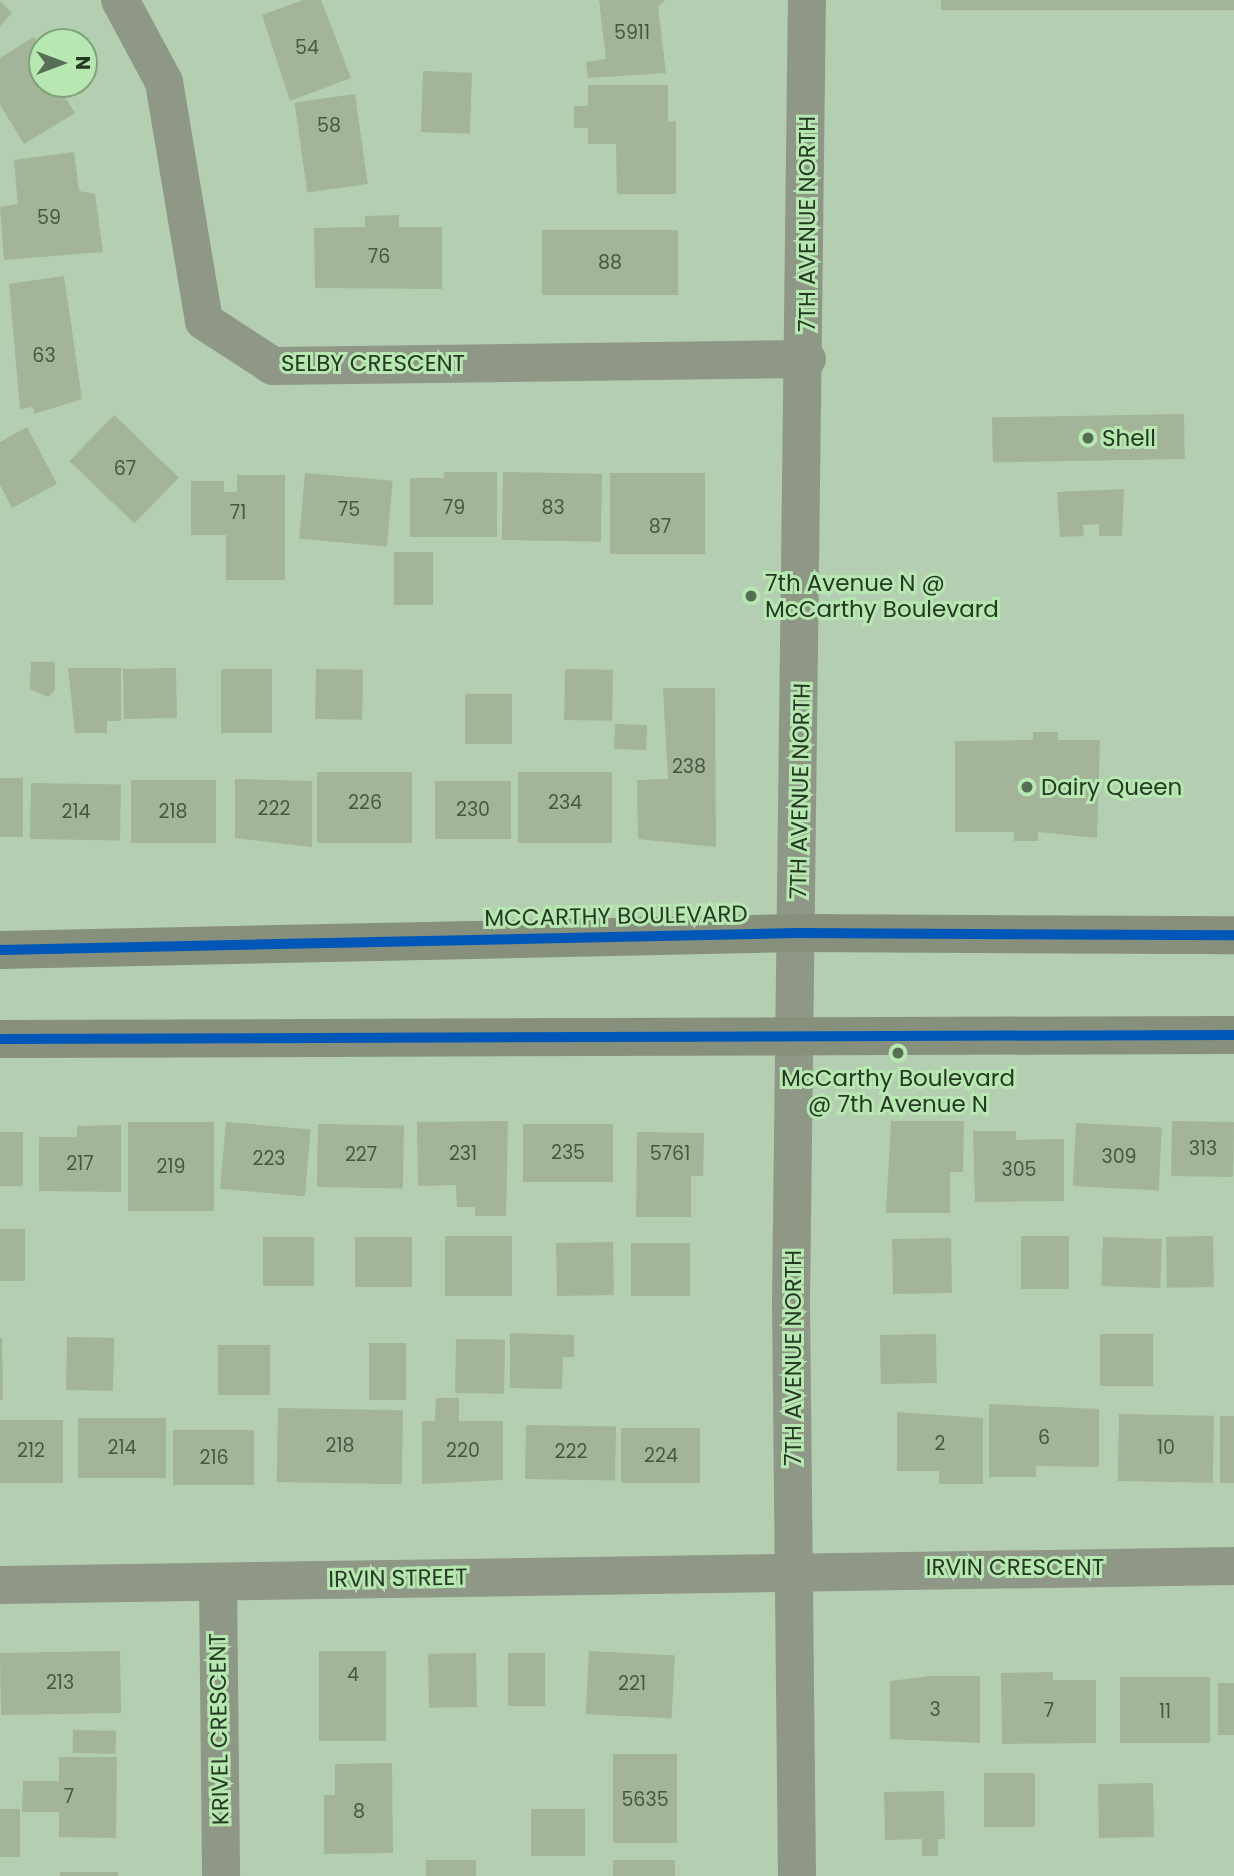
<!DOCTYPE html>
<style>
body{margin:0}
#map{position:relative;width:1234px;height:1876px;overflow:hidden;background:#b4ceb1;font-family:Poppins,sans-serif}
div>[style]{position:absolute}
.building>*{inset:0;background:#a4b498;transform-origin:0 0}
.minor>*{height:38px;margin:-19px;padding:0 19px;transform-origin:19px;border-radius:19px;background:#8f9786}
.major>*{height:38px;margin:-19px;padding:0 19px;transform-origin:19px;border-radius:19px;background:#86907c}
.cycleway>*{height:10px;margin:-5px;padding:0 5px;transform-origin:5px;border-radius:5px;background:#0057b8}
.dots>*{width:19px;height:19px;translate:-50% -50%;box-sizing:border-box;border:4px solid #b8e8b1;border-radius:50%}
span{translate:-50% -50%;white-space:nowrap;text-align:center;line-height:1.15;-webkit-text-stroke:6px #b8e8b1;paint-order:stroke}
.number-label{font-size:19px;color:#465841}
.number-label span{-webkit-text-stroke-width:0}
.street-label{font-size:23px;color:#263924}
.poi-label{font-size:23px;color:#263924}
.left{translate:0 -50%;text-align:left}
.north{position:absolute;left:28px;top:28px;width:70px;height:70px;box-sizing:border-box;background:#b8e8b1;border:2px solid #7ea279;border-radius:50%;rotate:90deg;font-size:19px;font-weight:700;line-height:28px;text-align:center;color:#263924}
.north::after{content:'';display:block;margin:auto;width:24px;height:32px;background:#586d55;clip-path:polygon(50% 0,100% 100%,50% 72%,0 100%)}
</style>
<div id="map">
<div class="building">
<div style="clip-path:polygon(303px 0,321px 0,351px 78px,290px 101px,262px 15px)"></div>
<div style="clip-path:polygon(599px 0,665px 0,658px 7px,666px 73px,588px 78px,586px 62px,606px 59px)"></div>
<div style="left:941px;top:0;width:293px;height:10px"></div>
<div style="clip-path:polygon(0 1px,12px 13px,0 26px)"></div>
<div style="clip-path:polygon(34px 37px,42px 51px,42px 84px,57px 84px,75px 113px,24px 144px,0 105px,0 58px)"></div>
<div style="left:423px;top:71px;width:49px;height:61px;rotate:2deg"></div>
<div style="clip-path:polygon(588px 85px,668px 85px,668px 122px,676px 121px,676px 194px,617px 194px,616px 144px,588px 144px,588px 128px,574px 128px,574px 106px,588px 106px)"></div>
<div style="left:355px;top:94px;width:91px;height:61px;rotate:82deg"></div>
<div style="clip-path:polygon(74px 152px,79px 191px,95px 194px,103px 252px,4px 260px,0 207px,18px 204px,14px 160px)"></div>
<div style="clip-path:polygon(399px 215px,399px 227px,442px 227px,442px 289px,315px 288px,314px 228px,365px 227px,365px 216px)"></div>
<div style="left:678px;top:230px;width:65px;height:136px;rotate:90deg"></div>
<div style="clip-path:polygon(64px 276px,82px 399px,34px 414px,33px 407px,20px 409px,9px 284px)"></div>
<div style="left:1184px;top:414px;width:45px;height:192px;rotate:89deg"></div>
<div style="left:114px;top:415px;width:90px;height:64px;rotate:44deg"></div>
<div style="clip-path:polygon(27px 427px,57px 484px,12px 508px,0 485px,0 442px)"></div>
<div style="clip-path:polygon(444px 472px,497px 472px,497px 537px,410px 537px,410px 478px,444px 478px)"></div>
<div style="left:503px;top:472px;width:99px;height:68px;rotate:1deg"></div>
<div style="left:305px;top:473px;width:88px;height:66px;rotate:5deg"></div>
<div style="left:610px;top:473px;width:95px;height:81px"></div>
<div style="clip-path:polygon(237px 475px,285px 475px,285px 580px,226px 580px,226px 535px,191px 535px,191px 481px,224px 481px,224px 492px,237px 492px)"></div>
<div style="clip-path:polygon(1124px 489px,1122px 536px,1099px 536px,1099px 524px,1083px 525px,1084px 536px,1060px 537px,1057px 492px)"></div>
<div style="left:394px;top:552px;width:39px;height:53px"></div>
<div style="clip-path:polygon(31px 662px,55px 662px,55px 690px,48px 697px,30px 689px)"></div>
<div style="clip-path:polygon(68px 668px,121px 668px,121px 721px,107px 721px,107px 733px,75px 733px)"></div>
<div style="left:176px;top:668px;width:50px;height:53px;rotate:89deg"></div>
<div style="left:221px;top:669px;width:51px;height:64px"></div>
<div style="left:316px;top:669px;width:47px;height:50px;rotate:1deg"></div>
<div style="left:565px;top:669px;width:48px;height:51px;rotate:1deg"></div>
<div style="clip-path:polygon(663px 688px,715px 688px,716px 847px,638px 839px,637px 780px,668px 779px)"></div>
<div style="left:465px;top:694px;width:47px;height:50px"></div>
<div style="left:615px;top:724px;width:32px;height:25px;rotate:2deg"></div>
<div style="clip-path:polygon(1033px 732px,1058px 732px,1058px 740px,1100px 740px,1097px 838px,1038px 832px,1038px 841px,1014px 841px,1014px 832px,955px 832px,955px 741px,1033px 740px)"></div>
<div style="left:317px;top:772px;width:95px;height:71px"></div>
<div style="left:518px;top:772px;width:94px;height:71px"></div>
<div style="left:0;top:778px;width:23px;height:59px"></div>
<div style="clip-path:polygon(235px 779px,312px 781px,312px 847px,235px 838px)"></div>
<div style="left:131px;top:780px;width:85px;height:63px"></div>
<div style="left:435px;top:781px;width:76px;height:58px"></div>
<div style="left:31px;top:783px;width:90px;height:56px;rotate:1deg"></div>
<div style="clip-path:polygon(508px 1121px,506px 1216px,475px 1216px,475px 1207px,457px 1207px,456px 1185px,418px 1186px,417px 1122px)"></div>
<div style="clip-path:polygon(891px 1121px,964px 1121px,963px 1172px,950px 1172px,950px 1213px,886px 1213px)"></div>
<div style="left:1172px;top:1121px;width:62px;height:55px;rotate:1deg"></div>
<div style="left:214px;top:1122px;width:89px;height:86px;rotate:90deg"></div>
<div style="left:226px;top:1122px;width:85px;height:67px;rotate:5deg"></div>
<div style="left:1076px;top:1123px;width:86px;height:63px;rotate:3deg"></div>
<div style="left:318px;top:1124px;width:86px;height:63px;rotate:1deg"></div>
<div style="left:613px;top:1124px;width:58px;height:90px;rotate:90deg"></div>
<div style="clip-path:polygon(121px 1125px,121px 1192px,39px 1191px,39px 1137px,77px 1137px,77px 1126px)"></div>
<div style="clip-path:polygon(973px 1131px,1016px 1131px,1016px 1140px,1064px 1139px,1064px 1201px,975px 1202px)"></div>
<div style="left:0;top:1132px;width:23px;height:54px"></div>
<div style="clip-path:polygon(637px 1132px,704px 1133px,703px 1176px,691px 1176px,691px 1217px,636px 1217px)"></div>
<div style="left:0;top:1229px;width:25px;height:52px"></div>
<div style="left:445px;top:1236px;width:67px;height:60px"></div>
<div style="left:1021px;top:1236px;width:48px;height:53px"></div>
<div style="left:1213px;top:1236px;width:51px;height:47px;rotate:89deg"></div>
<div style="left:263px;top:1237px;width:51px;height:49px"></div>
<div style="left:355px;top:1237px;width:57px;height:50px"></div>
<div style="left:1103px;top:1237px;width:59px;height:49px;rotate:2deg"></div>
<div style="left:951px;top:1238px;width:55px;height:59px;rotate:89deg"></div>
<div style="left:613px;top:1242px;width:53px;height:57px;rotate:89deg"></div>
<div style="left:631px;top:1243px;width:59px;height:53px"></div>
<div style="clip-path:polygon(510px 1333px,574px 1335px,574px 1357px,563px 1357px,562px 1389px,510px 1388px)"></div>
<div style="left:936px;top:1334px;width:49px;height:56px;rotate:89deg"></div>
<div style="left:1153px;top:1334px;width:52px;height:53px;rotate:90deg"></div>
<div style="left:67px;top:1337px;width:47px;height:53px;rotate:1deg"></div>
<div style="clip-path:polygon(0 1338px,2px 1338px,3px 1399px,0 1400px)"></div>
<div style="left:456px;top:1339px;width:49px;height:54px;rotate:1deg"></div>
<div style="left:369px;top:1343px;width:37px;height:57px"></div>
<div style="left:218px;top:1345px;width:52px;height:50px"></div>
<div style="clip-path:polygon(436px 1398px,459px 1398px,459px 1421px,503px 1421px,503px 1480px,422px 1484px,422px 1421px,435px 1421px)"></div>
<div style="clip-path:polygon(989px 1404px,1099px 1409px,1099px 1467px,1036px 1466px,1036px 1477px,989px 1477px)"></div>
<div style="left:278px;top:1408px;width:125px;height:74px;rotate:1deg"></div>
<div style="clip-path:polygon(897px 1412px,983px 1418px,983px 1484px,939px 1484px,939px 1471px,897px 1471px)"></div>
<div style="left:1119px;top:1414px;width:95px;height:67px;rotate:1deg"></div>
<div style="left:1220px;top:1416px;width:14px;height:67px"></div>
<div style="left:166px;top:1418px;width:60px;height:88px;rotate:90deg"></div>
<div style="left:0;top:1420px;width:63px;height:63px"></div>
<div style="left:526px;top:1425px;width:90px;height:54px;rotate:1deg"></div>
<div style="left:700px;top:1428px;width:55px;height:79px;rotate:90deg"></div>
<div style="left:254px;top:1430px;width:55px;height:81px;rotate:90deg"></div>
<div style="left:120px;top:1651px;width:62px;height:120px;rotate:89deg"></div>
<div style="left:319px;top:1651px;width:67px;height:90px"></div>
<div style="left:589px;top:1651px;width:86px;height:63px;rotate:3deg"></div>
<div style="left:476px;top:1653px;width:54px;height:48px;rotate:89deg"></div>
<div style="left:508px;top:1653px;width:37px;height:53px"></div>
<div style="clip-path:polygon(1053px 1672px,1053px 1680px,1096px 1680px,1096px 1743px,1002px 1744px,1001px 1673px)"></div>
<div style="clip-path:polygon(931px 1676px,980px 1676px,980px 1743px,890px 1739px,890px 1681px)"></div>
<div style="left:1210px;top:1677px;width:66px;height:90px;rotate:90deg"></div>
<div style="left:1218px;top:1683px;width:16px;height:52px"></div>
<div style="left:73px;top:1730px;width:43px;height:23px;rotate:1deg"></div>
<div style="left:613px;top:1754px;width:64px;height:89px"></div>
<div style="clip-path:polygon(59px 1757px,117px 1757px,116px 1838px,59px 1837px,59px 1812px,22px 1812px,23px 1781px,59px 1781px)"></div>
<div style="clip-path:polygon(392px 1763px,393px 1853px,324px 1854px,324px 1795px,335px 1795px,335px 1764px)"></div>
<div style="left:984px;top:1773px;width:51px;height:54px"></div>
<div style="left:1153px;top:1783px;width:54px;height:55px;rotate:89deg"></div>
<div style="clip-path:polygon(944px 1791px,945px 1839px,938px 1839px,938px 1856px,922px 1856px,922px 1839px,885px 1840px,884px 1792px)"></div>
<div style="left:0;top:1809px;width:20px;height:48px"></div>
<div style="left:531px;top:1809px;width:54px;height:47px"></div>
<div style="left:426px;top:1860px;width:50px;height:16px"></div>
<div style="left:613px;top:1860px;width:62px;height:16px"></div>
<div style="left:60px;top:1872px;width:58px;height:4px"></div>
</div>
<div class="minor">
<div style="left:120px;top:0;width:93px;rotate:61.8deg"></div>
<div style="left:164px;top:82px;width:242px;rotate:80.5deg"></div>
<div style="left:204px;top:321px;width:82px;rotate:33.1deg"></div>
<div style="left:273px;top:366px;width:534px;rotate:-0.75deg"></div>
<div style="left:218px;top:1582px;width:294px;rotate:89.4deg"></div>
<div style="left:0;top:1585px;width:1234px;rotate:-0.88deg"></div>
<div style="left:797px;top:1876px;width:574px;rotate:-90.6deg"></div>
<div style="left:791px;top:1302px;width:1302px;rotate:-89.3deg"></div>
</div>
<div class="major">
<div style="left:0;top:950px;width:798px;rotate:-1.22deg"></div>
<div style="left:798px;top:933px;width:436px;rotate:0.3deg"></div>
<div style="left:0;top:1039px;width:1234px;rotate:-0.19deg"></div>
</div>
<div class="cycleway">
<div style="left:0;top:950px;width:798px;rotate:-1.22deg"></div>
<div style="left:798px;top:933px;width:436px;rotate:0.3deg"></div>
<div style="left:0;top:1039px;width:1234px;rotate:-0.19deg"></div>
</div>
<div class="dots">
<div style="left:1088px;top:438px;background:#586d55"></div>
<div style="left:751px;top:596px;background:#586d55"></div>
<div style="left:1027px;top:787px;background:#586d55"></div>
<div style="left:898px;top:1053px;background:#586d55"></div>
</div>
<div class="number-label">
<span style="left:632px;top:33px">5911</span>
<span style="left:307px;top:48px">54</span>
<span style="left:329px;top:126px">58</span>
<span style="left:49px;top:218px">59</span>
<span style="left:379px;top:257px">76</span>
<span style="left:610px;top:263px">88</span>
<span style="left:44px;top:356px">63</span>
<span style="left:125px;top:469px">67</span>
<span style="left:454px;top:508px">79</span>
<span style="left:553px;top:508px">83</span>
<span style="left:349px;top:510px">75</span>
<span style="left:238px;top:513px">71</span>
<span style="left:660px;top:527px">87</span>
<span style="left:689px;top:767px">238</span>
<span style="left:365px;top:803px">226</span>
<span style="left:565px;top:803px">234</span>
<span style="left:274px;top:809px">222</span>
<span style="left:473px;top:810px">230</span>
<span style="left:76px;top:812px">214</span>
<span style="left:173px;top:812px">218</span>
<span style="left:1203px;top:1149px">313</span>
<span style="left:568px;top:1153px">235</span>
<span style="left:463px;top:1154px">231</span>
<span style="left:670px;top:1154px">5761</span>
<span style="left:361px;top:1155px">227</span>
<span style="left:1119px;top:1157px">309</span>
<span style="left:269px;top:1159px">223</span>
<span style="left:80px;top:1164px">217</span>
<span style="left:171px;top:1167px">219</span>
<span style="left:1019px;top:1170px">305</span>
<span style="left:1044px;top:1438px">6</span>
<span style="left:940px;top:1444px">2</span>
<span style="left:340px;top:1446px">218</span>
<span style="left:122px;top:1448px">214</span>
<span style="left:1166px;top:1448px">10</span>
<span style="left:31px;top:1451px">212</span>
<span style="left:463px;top:1451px">220</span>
<span style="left:571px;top:1452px">222</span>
<span style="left:661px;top:1456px">224</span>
<span style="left:214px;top:1458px">216</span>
<span style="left:353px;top:1675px">4</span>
<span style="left:60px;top:1683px">213</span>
<span style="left:632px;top:1684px">221</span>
<span style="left:935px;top:1710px">3</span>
<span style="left:1049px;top:1711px">7</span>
<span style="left:1165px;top:1712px">11</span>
<span style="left:69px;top:1797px">7</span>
<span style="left:645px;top:1800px">5635</span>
<span style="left:359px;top:1812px">8</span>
</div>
<div class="street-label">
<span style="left:807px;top:224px;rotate:-90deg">7TH AVENUE NORTH</span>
<span style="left:373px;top:363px">SELBY CRESCENT</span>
<span style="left:800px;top:791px;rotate:-89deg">7TH AVENUE NORTH</span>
<span style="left:616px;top:916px;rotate:-1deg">MCCARTHY BOULEVARD</span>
<span style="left:793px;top:1358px;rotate:-90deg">7TH AVENUE NORTH</span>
<span style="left:1015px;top:1567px">IRVIN CRESCENT</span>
<span style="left:398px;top:1578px;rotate:-1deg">IRVIN STREET</span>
<span style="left:219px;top:1729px;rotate:-91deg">KRIVEL CRESCENT</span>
</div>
<div class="poi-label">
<span class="left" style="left:1102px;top:438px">Shell</span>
<span class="left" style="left:765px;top:596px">7th Avenue N @<br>McCarthy Boulevard</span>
<span class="left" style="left:1041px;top:787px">Dairy Queen</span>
<span style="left:898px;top:1091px">McCarthy Boulevard<br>@ 7th Avenue N</span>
</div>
<div class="north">N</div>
</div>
